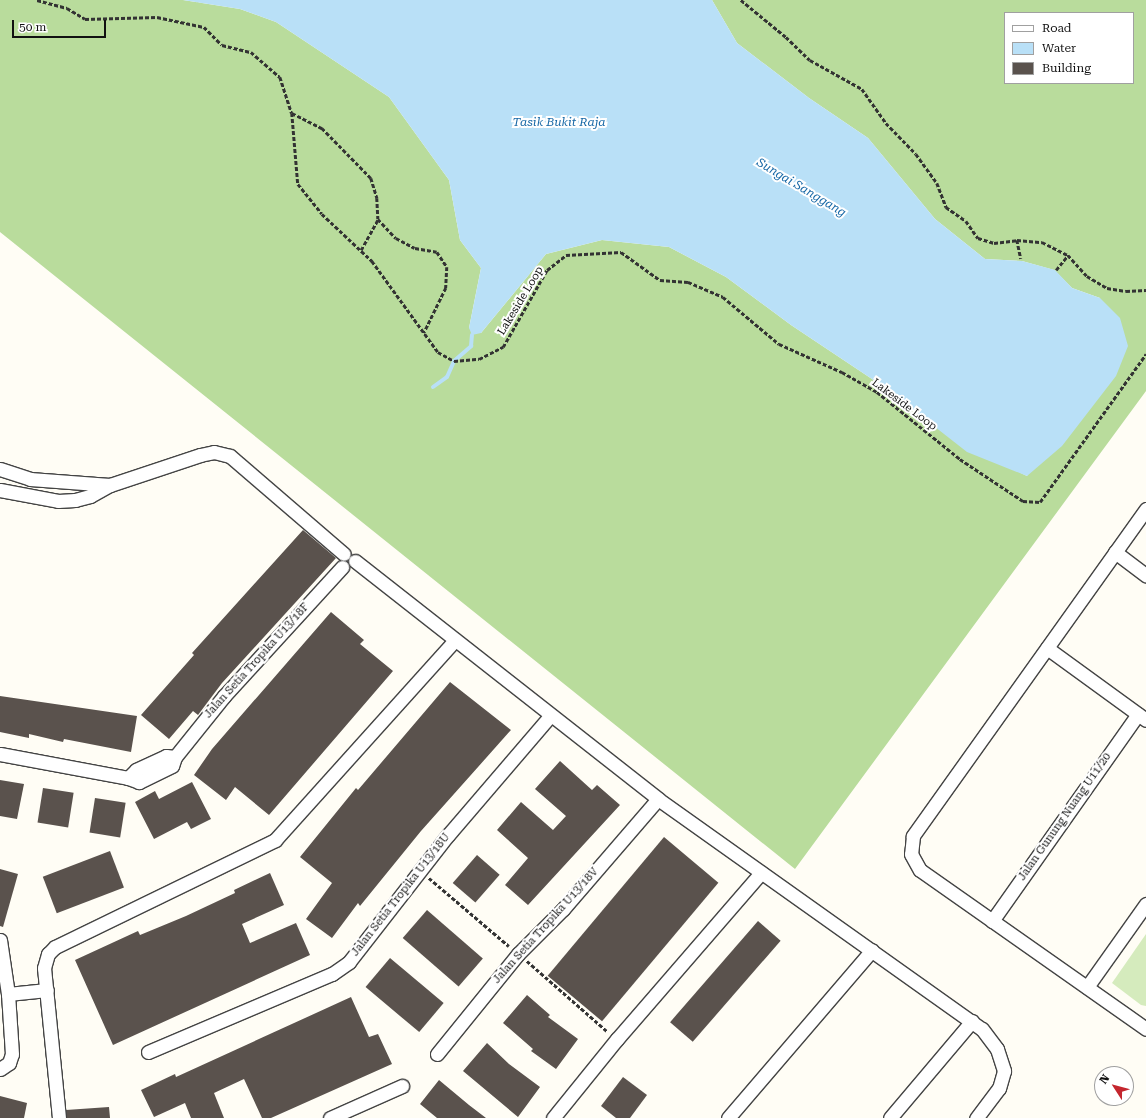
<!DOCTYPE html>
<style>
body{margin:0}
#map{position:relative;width:1146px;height:1118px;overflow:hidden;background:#fffdf5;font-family:"Roboto Serif",serif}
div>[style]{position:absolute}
.green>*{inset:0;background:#d5ebbd}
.forest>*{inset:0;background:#b9dc9c}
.water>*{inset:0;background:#b9e0f7}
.stream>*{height:4px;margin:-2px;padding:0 2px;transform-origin:2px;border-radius:2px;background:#b9e0f7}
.building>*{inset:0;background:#5a524d;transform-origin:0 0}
.path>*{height:2.5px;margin-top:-1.25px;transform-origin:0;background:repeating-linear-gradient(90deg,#333 0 4px,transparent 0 6px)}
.roads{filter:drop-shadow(1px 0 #444) drop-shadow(-1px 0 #444) drop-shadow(0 1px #444) drop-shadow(0 -1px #444)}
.minor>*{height:13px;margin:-6.5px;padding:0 6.5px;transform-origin:6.5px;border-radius:6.5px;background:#fff}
span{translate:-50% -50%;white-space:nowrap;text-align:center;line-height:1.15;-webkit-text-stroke:4px #fff;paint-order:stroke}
.street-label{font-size:11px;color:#111}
.water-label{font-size:12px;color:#1768a6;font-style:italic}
.legend{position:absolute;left:1004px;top:12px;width:130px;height:72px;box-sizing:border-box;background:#fff;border:1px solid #a0a0a0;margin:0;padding:5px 7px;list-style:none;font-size:12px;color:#111}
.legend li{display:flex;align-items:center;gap:8px;height:20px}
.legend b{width:20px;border:1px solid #a0a0a0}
.north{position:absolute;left:1094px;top:1066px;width:40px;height:40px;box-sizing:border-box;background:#fff;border:1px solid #a0a0a0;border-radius:50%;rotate:306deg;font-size:11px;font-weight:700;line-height:16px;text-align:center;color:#111}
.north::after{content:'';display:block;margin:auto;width:14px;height:18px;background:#c4262e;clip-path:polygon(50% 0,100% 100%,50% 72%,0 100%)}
.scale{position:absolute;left:12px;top:20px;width:94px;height:18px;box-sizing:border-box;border:2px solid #111;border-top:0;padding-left:5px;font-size:12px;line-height:14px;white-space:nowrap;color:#111;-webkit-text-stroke:3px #fff;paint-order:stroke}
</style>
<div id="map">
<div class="green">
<div style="clip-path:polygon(1146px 934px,1146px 1006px,1141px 1005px,1112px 983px)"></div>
</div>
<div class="forest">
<div style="clip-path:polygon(evenodd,0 0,183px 0,240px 9px,276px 22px,389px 97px,449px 180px,460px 240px,481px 268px,469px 328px,481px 333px,546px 254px,602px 240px,669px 247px,726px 277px,791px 325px,884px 387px,1003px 464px,1027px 476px,1100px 298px,1072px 288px,1054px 270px,1022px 261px,985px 259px,935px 219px,868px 138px,809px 98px,737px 43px,712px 0,1146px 0,1146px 391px,795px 869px,0 232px,0 0,1005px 13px,1133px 13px,1133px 83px,1005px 83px,1005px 13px)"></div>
</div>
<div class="water">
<div style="clip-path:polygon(183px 0,712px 0,737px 43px,809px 98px,868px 138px,935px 219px,985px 259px,1022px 261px,1055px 270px,1072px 288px,1100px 298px,1120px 318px,1128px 346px,1116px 376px,1062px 446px,1027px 476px,967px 452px,884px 387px,791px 325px,726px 277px,669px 247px,602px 240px,546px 254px,481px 333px,472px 335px,469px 328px,481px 268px,460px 240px,449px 180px,389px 97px,276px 22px,240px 9px)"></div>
</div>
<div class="stream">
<div style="left:433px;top:387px;width:17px;rotate:-36deg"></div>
<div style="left:447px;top:377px;width:17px;rotate:-66deg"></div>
<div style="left:454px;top:361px;width:23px;rotate:-41deg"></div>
<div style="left:471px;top:346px;width:11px;rotate:-85deg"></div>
</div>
<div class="building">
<div style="clip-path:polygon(303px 530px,336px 558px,222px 683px,198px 715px,193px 711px,169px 739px,141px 715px,194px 655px,192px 653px)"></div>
<div style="clip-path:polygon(331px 612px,364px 640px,360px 644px,393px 671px,269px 815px,235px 787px,226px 800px,194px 775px,212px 749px)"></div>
<div style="clip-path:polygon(450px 682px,511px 730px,421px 831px,360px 906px,358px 903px,332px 938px,306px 919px,332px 883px,300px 857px,356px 788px,358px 790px)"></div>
<div style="clip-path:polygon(0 696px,137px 716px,131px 752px,64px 739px,63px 742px,29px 734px,29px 738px,0 732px)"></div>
<div style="clip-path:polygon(560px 761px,592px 790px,597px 785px,620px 805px,528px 905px,505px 885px,528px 858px,497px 830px,521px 802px,553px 830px,566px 816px,535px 789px)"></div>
<div style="clip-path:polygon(0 780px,24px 784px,17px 819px,0 816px)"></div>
<div style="clip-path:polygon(192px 782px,211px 819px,191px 829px,187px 822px,154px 839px,135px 802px,155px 791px,159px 799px)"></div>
<div style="left:43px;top:788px;width:31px;height:35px;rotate:9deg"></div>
<div style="left:95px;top:798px;width:31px;height:35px;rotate:9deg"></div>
<div style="left:664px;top:837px;width:71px;height:181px;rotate:40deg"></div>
<div style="left:110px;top:851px;width:39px;height:72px;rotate:69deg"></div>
<div style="left:477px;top:855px;width:30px;height:37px;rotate:41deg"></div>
<div style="clip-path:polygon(0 869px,18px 874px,3px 927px,0 926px)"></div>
<div style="clip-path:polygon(270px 873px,284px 905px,242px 924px,250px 943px,296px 923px,310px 955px,113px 1045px,75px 960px,138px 931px,140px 935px,186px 916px,235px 893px,234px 890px)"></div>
<div style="left:427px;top:910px;width:74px;height:37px;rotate:41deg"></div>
<div style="left:758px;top:921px;width:30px;height:134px;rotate:41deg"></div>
<div style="left:390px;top:958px;width:70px;height:38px;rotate:40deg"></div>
<div style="clip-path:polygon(527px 995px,550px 1015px,548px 1017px,578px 1039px,556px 1069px,531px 1051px,533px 1049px,503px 1023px)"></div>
<div style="clip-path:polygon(351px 997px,369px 1037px,378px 1034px,392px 1064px,271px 1118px,262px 1118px,244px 1079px,214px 1093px,224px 1118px,191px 1118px,185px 1103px,154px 1117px,141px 1090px,175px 1074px,176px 1077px)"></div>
<div style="clip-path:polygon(487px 1043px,509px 1064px,540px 1087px,518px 1117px,463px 1071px)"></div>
<div style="clip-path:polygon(623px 1077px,647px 1095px,630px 1118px,616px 1118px,601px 1106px)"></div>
<div style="clip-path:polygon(439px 1080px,469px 1105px,486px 1118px,437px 1118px,420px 1104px)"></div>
<div style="clip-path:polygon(0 1096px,27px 1103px,24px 1118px,0 1118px)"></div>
<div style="clip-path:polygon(109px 1107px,110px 1118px,67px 1118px,66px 1110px)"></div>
</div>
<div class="path">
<div style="left:37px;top:0;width:31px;rotate:15deg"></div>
<div style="left:67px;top:8px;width:21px;rotate:31deg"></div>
<div style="left:85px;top:19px;width:72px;rotate:-1.6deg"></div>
<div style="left:157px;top:17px;width:48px;rotate:12deg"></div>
<div style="left:204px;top:27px;width:25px;rotate:45deg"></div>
<div style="left:222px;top:45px;width:30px;rotate:14deg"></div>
<div style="left:251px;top:52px;width:38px;rotate:41deg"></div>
<div style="left:280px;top:77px;width:38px;rotate:72deg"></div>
<div style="left:292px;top:113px;width:71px;rotate:85.2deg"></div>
<div style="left:298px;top:184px;width:38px;rotate:51deg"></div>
<div style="left:322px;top:214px;width:69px;rotate:43.2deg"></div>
<div style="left:372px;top:261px;width:112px;rotate:54deg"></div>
<div style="left:438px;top:352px;width:18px;rotate:29deg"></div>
<div style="left:454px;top:361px;width:25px;rotate:-5deg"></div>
<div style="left:479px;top:359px;width:27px;rotate:-27deg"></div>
<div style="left:503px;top:347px;width:89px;rotate:-60.3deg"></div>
<div style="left:547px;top:270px;width:24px;rotate:-38deg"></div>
<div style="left:566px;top:255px;width:55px;rotate:-3.1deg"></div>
<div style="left:621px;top:252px;width:48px;rotate:35.7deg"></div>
<div style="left:660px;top:280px;width:28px;rotate:4deg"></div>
<div style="left:688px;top:282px;width:38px;rotate:23deg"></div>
<div style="left:723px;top:297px;width:73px;rotate:40deg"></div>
<div style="left:779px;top:344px;width:69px;rotate:24deg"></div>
<div style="left:842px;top:372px;width:40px;rotate:29.7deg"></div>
<div style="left:877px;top:392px;width:107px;rotate:38.9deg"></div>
<div style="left:960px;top:459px;width:76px;rotate:33.7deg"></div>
<div style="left:1023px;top:501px;width:17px;rotate:3deg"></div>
<div style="left:1040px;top:502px;width:182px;rotate:-54.4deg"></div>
<div style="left:741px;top:0;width:58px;rotate:39.4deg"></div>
<div style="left:786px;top:37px;width:33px;rotate:44deg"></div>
<div style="left:810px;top:60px;width:60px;rotate:29.1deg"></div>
<div style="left:862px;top:89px;width:42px;rotate:54.8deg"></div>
<div style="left:886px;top:123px;width:43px;rotate:45.9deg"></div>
<div style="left:916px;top:154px;width:36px;rotate:54deg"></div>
<div style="left:937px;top:183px;width:26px;rotate:69deg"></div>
<div style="left:946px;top:207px;width:24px;rotate:35deg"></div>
<div style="left:966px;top:221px;width:21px;rotate:55deg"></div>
<div style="left:978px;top:238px;width:17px;rotate:17deg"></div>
<div style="left:994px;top:243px;width:23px;rotate:-7deg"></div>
<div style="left:1017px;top:240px;width:25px;rotate:5deg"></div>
<div style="left:1042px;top:242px;width:29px;rotate:27deg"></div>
<div style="left:1068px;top:255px;width:28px;rotate:48deg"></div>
<div style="left:1087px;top:276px;width:23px;rotate:31deg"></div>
<div style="left:1107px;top:288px;width:19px;rotate:9deg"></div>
<div style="left:1126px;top:291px;width:20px;rotate:-3deg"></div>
<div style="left:292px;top:113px;width:34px;rotate:27deg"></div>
<div style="left:322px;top:128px;width:70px;rotate:45.6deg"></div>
<div style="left:371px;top:178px;width:21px;rotate:73deg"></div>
<div style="left:377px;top:198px;width:21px;rotate:87deg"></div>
<div style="left:378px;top:219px;width:26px;rotate:47deg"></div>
<div style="left:396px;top:238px;width:21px;rotate:28deg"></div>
<div style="left:415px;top:248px;width:22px;rotate:10deg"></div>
<div style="left:437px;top:252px;width:18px;rotate:56deg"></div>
<div style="left:447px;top:267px;width:21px;rotate:93deg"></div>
<div style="left:446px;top:288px;width:50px;rotate:116.1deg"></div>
<div style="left:1017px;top:240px;width:19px;rotate:78deg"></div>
<div style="left:361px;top:250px;width:35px;rotate:-61deg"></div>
<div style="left:1056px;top:270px;width:19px;rotate:-51deg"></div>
<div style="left:429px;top:878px;width:105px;rotate:40.4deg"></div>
<div style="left:527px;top:961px;width:106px;rotate:41.2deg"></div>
</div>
<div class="roads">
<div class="minor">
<div style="left:0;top:469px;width:32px;rotate:18deg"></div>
<div style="left:30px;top:479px;width:80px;rotate:4.3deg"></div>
<div style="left:0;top:490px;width:59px;rotate:10.7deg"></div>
<div style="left:58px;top:501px;width:17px;rotate:-3deg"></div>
<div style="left:75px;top:500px;width:16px;rotate:-15deg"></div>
<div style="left:90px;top:496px;width:23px;rotate:-29deg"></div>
<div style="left:110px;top:485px;width:95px;rotate:-18.4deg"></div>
<div style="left:200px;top:455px;width:14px;rotate:-12deg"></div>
<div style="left:214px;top:452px;width:16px;rotate:14deg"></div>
<div style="left:230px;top:456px;width:150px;rotate:40.7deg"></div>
<div style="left:1146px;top:509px;width:402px;rotate:125.5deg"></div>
<div style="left:913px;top:836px;width:18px;rotate:96deg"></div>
<div style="left:911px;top:854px;width:18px;rotate:61deg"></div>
<div style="left:920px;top:870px;width:276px;rotate:35.1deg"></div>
<div style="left:1115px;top:552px;width:39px;rotate:37deg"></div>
<div style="left:355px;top:561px;width:385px;rotate:38.1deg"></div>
<div style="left:658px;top:799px;width:397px;rotate:35.4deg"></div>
<div style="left:982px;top:1029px;width:25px;rotate:53deg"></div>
<div style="left:997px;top:1049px;width:23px;rotate:72deg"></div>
<div style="left:1004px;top:1071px;width:18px;rotate:106deg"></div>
<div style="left:999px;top:1088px;width:38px;rotate:127deg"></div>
<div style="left:1047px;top:648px;width:122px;rotate:36deg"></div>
<div style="left:0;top:754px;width:130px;rotate:10.6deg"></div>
<div style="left:166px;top:756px;width:9px;rotate:6deg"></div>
<div style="left:175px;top:757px;width:9px;rotate:108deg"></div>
<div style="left:172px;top:766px;width:37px;rotate:154deg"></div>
<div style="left:139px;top:782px;width:12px;rotate:-160deg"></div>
<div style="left:128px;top:778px;width:11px;rotate:-45deg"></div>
<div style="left:136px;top:770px;width:33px;rotate:-25deg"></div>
<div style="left:175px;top:757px;width:78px;rotate:-51.2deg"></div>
<div style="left:224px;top:696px;width:175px;rotate:-47.5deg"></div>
<div style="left:992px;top:921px;width:253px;rotate:-54.8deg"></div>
<div style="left:0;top:940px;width:55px;rotate:81.6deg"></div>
<div style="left:1087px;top:987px;width:102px;rotate:-54.6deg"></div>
<div style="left:148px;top:1052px;width:200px;rotate:-23deg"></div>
<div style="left:332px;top:974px;width:21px;rotate:-35deg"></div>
<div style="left:349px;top:962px;width:161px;rotate:-52.1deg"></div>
<div style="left:448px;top:835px;width:157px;rotate:-49.4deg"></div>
<div style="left:437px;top:1054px;width:129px;rotate:-51deg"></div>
<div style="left:518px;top:954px;width:64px;rotate:-45deg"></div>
<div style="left:563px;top:909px;width:145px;rotate:-49.2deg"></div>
<div style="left:0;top:1069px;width:11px;rotate:-34deg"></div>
<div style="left:9px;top:1063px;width:9px;rotate:-72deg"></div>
<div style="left:12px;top:1054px;width:60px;rotate:-93.8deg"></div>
<div style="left:8px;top:994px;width:39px;rotate:-6deg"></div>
<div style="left:59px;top:1118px;width:151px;rotate:-95.7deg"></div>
<div style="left:44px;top:968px;width:15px;rotate:-74deg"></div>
<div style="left:48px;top:954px;width:10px;rotate:-45deg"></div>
<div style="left:55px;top:947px;width:245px;rotate:-25.9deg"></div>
<div style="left:275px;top:840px;width:268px;rotate:-48deg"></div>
<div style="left:330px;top:1118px;width:79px;rotate:-24deg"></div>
<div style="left:553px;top:1118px;width:102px;rotate:-51deg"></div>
<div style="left:617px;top:1039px;width:220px;rotate:-49.1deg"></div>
<div style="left:728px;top:1118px;width:221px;rotate:-49.4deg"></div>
<div style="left:890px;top:1118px;width:127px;rotate:-49.8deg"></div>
</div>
</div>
<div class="street-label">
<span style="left:521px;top:301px;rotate:-59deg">Lakeside Loop</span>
<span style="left:904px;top:405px;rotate:37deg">Lakeside Loop</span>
<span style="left:257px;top:661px;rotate:-48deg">Jalan Setia Tropika U13/18F</span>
<span style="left:1065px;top:817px;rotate:-55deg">Jalan Gunung Nuang U11/20</span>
<span style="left:401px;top:895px;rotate:-52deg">Jalan Setia Tropika U13/18U</span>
<span style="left:546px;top:926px;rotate:-48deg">Jalan Setia Tropika U13/18V</span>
</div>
<div class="water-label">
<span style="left:559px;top:123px">Tasik Bukit Raja</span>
<span style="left:801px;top:188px;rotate:31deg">Sungai Sanggang</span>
</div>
<ul class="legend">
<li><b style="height:5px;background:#fff"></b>Road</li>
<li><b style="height:11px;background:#b9e0f7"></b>Water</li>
<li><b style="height:11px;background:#5a524d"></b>Building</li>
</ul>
<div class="north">N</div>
<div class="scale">50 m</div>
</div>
